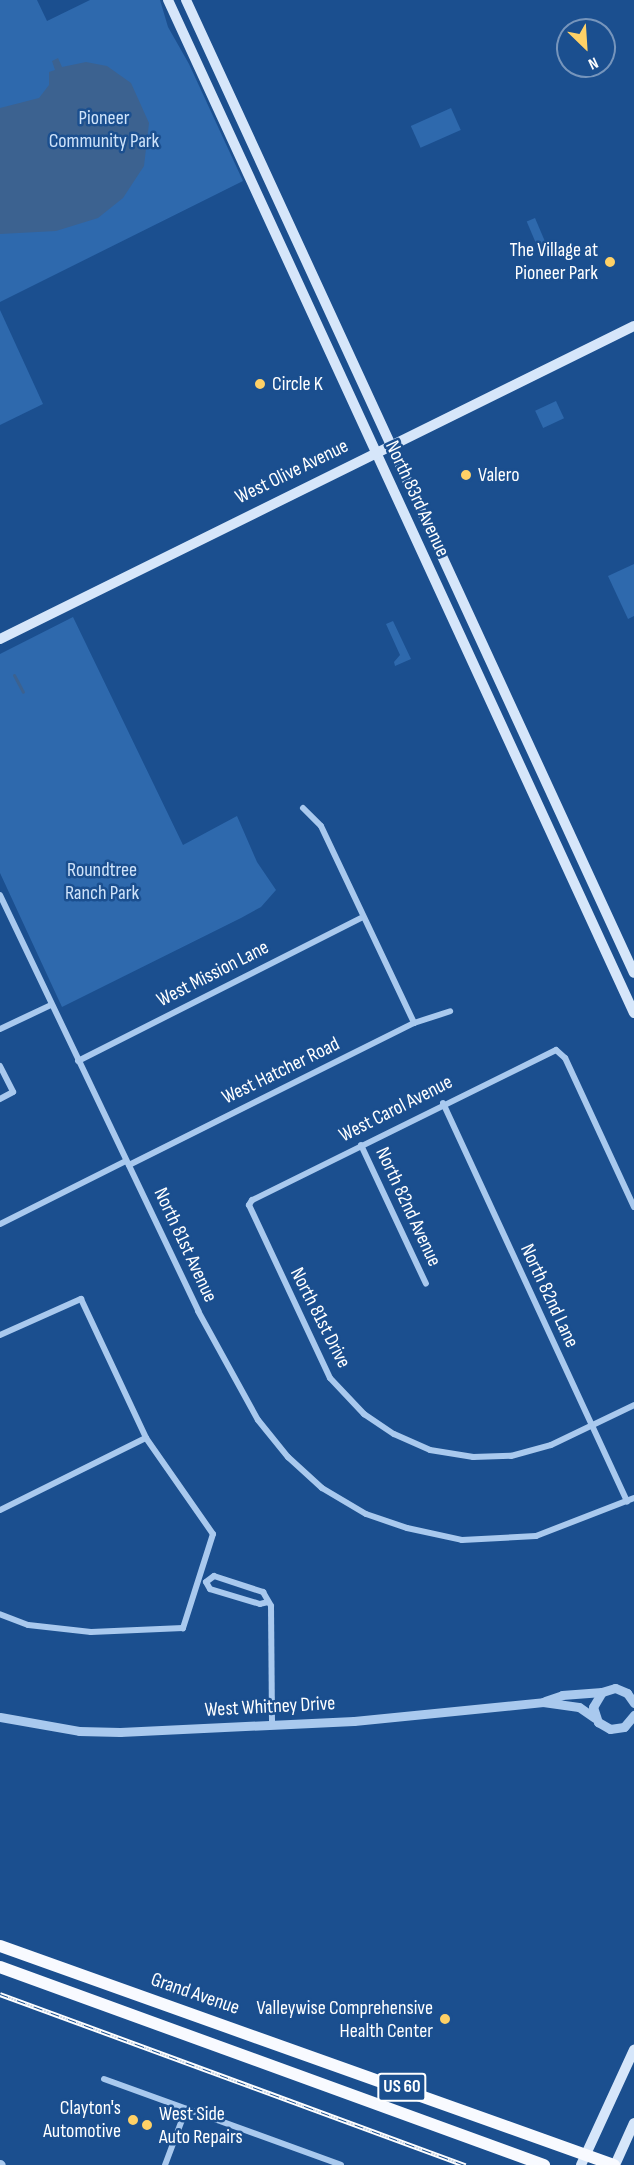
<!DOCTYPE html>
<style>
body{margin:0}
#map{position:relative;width:634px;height:2165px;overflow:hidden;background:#1b4f8f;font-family:"Sofia Sans Condensed",sans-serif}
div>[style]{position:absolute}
.green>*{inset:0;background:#2e69ad;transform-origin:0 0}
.water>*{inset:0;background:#3c6290}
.stream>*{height:3px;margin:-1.5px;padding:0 1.5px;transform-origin:1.5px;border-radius:1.5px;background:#3c6290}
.minor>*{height:6px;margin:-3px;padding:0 3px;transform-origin:3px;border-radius:3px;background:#a9c9ee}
.tertiary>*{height:9px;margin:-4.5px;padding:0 4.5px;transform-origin:4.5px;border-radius:4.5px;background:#a9c9ee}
.secondary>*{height:10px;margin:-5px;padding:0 5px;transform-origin:5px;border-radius:5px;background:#d6e6fa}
.trunk>*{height:12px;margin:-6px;padding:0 6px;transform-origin:6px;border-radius:6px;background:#f8faff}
.rail>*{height:5px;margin-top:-2.5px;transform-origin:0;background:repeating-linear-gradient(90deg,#1b4f8f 0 9px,#fff 0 18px);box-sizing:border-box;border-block:2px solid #fff}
.dots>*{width:16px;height:16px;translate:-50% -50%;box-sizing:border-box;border:3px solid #1b4f8f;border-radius:50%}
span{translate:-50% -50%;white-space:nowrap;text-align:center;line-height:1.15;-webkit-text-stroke:5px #1b4f8f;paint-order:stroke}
.shield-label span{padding:2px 4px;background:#1b4f8f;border:2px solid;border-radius:4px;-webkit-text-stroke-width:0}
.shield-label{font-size:18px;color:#fff;font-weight:700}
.park-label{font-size:20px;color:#cfe3fa}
.poi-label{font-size:20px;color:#fff}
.right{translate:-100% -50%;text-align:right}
.left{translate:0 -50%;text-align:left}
.street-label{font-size:20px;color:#fff}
.north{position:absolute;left:556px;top:18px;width:60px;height:60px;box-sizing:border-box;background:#1b4f8f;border:2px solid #7695bc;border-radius:50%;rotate:155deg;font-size:16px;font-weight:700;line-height:24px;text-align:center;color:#fff}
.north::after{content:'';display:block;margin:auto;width:21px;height:27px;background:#ffd166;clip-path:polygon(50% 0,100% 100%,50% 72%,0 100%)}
</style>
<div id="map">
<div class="green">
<div style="clip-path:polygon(0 0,37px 0,47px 21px,90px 0,160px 0,168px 27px,189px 64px,243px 181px,0 302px)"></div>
<div style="left:451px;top:108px;width:24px;height:44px;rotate:66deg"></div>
<div style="left:535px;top:218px;width:40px;height:9px;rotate:67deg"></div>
<div style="clip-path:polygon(0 310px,43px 404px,0 425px)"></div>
<div style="left:556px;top:401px;width:19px;height:23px;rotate:65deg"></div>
<div style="clip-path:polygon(634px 564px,634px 616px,628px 619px,608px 576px)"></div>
<div style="clip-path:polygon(73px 617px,183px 845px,237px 816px,257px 862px,276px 890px,261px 907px,241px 918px,62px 1007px,0 873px,0 654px)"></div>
<div style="clip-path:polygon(393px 621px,411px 659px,395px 666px,394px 662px,400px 655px,386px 624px)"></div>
</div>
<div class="water">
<div style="clip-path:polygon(58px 58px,62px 67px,86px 62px,107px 66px,131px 83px,149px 123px,144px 166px,123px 198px,98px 218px,56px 231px,0 234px,0 108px,39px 98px,49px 85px,49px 72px,55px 70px,52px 61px)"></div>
</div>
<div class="stream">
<div style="left:14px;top:675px;width:19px;rotate:62deg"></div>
</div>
<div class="minor">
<div style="left:303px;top:808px;width:25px;rotate:45deg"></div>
<div style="left:321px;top:826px;width:218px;rotate:64.7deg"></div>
<div style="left:0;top:895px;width:461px;rotate:64.5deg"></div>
<div style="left:198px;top:1311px;width:124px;rotate:61.2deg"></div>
<div style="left:258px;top:1420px;width:48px;rotate:51deg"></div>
<div style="left:288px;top:1457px;width:46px;rotate:42.4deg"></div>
<div style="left:322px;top:1488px;width:51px;rotate:30.6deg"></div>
<div style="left:366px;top:1514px;width:43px;rotate:18.9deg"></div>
<div style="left:407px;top:1528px;width:56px;rotate:12.3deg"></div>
<div style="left:462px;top:1540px;width:74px;rotate:-3.1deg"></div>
<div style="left:536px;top:1536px;width:105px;rotate:-21.2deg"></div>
<div style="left:0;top:1029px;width:56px;rotate:-25.2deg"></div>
<div style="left:78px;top:1061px;width:319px;rotate:-26.8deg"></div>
<div style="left:0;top:1066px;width:29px;rotate:63deg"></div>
<div style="left:13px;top:1092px;width:15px;rotate:152deg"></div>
<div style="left:443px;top:1103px;width:439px;rotate:65.2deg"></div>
<div style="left:361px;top:1145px;width:153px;rotate:64.9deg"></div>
<div style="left:129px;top:1165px;width:318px;rotate:-26.5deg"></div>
<div style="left:414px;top:1023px;width:38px;rotate:-18deg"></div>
<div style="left:634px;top:1207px;width:164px;rotate:-114.8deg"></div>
<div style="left:565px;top:1058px;width:12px;rotate:-138deg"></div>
<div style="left:556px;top:1050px;width:339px;rotate:153.7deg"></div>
<div style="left:252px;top:1200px;width:6px;rotate:121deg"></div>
<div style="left:249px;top:1205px;width:191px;rotate:64.9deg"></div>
<div style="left:330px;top:1378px;width:50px;rotate:46.6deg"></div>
<div style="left:364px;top:1414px;width:36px;rotate:34deg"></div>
<div style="left:394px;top:1434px;width:39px;rotate:24deg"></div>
<div style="left:430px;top:1450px;width:44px;rotate:9.2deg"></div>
<div style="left:473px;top:1457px;width:38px;rotate:-2deg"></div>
<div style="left:511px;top:1456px;width:41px;rotate:-15.4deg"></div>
<div style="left:551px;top:1445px;width:92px;rotate:-25.7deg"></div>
<div style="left:0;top:1224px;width:141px;rotate:-26.6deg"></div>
<div style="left:0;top:1335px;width:89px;rotate:-24deg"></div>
<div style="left:81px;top:1299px;width:153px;rotate:64.9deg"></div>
<div style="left:146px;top:1438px;width:117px;rotate:55.1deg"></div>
<div style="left:213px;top:1534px;width:99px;rotate:107.7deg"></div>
<div style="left:183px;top:1628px;width:92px;rotate:177.5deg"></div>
<div style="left:91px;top:1632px;width:63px;rotate:-173.7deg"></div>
<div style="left:28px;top:1625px;width:30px;rotate:-159deg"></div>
<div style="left:0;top:1510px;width:163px;rotate:-26.3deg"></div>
<div style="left:268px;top:1602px;width:8px;rotate:166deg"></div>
<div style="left:260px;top:1604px;width:52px;rotate:-163.3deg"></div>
<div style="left:210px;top:1589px;width:8px;rotate:-120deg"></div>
<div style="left:206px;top:1582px;width:10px;rotate:-37deg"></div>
<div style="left:214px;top:1576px;width:52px;rotate:18.1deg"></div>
<div style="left:263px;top:1592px;width:16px;rotate:60deg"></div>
<div style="left:271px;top:1606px;width:119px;rotate:89.5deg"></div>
<div style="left:104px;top:2079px;width:252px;rotate:19.9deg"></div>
<div style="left:165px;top:2165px;width:60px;rotate:-69.4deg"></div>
</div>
<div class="tertiary">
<div style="left:545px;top:1701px;width:18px;rotate:-19deg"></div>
<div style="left:562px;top:1695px;width:40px;rotate:-4.3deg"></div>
<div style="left:634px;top:1703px;width:12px;rotate:-125deg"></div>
<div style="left:627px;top:1693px;width:13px;rotate:-157deg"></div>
<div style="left:615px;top:1688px;width:14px;rotate:163deg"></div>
<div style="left:602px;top:1692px;width:17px;rotate:121deg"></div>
<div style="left:593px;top:1707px;width:16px;rotate:72deg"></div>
<div style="left:598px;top:1722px;width:14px;rotate:30deg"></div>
<div style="left:610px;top:1729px;width:14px;rotate:-8deg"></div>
<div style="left:624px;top:1727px;width:16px;rotate:-50deg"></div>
<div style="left:0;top:1717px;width:80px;rotate:10deg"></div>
<div style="left:79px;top:1731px;width:41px;rotate:1.4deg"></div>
<div style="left:120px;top:1732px;width:234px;rotate:-2.7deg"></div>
<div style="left:354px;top:1721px;width:190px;rotate:-5.7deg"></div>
<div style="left:543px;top:1702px;width:36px;rotate:8deg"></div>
<div style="left:579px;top:1707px;width:19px;rotate:35deg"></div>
<div style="left:0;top:2164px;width:1px;rotate:45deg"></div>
</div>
<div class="secondary">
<div style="left:168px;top:0;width:1115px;rotate:65.3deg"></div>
<div style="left:186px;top:0;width:1071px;rotate:65.28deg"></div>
<div style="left:0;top:639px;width:707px;rotate:-26.28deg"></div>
<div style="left:581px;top:2165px;width:127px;rotate:-65.3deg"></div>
<div style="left:615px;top:2165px;width:46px;rotate:-65.7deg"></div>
</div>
<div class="trunk">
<div style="left:0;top:1946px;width:652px;rotate:19.63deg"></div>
<div style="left:0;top:1967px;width:579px;rotate:20deg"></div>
</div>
<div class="rail">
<div style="left:0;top:1994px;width:496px;rotate:20.2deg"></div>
</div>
<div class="dots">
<div style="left:610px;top:262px;background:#ffd166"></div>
<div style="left:260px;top:384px;background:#ffd166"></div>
<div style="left:466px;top:475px;background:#ffd166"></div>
<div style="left:445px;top:2019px;background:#ffd166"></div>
<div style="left:133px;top:2120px;background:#ffd166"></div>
<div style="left:147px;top:2125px;background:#ffd166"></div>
</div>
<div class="shield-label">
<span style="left:402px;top:2087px">US 60</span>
</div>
<div class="park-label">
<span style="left:104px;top:130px">Pioneer<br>Community Park</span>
<span style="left:102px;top:882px">Roundtree<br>Ranch Park</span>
</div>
<div class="poi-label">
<span class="right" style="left:598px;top:262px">The Village at<br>Pioneer Park</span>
<span class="left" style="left:272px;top:384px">Circle K</span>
<span class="left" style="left:478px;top:475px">Valero</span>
<span class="right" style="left:433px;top:2020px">Valleywise Comprehensive<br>Health Center</span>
<span class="right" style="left:121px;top:2120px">Clayton's<br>Automotive</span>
<span class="left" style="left:159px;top:2126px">West Side<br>Auto Repairs</span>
</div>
<div class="street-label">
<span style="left:292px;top:472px;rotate:-26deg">West Olive Avenue</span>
<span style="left:417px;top:499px;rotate:65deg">North 83rd Avenue</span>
<span style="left:213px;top:974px;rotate:-27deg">West Mission Lane</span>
<span style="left:281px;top:1071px;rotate:-26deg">West Hatcher Road</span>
<span style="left:396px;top:1109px;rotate:-27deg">West Carol Avenue</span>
<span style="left:408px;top:1207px;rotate:65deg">North 82nd Avenue</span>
<span style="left:185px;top:1245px;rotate:65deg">North 81st Avenue</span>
<span style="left:549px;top:1296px;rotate:65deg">North 82nd Lane</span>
<span style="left:320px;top:1318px;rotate:63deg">North 81st Drive</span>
<span style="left:270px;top:1707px;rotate:-3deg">West Whitney Drive</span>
<span style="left:195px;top:1994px;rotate:19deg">Grand Avenue</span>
</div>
<div class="north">N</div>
</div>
